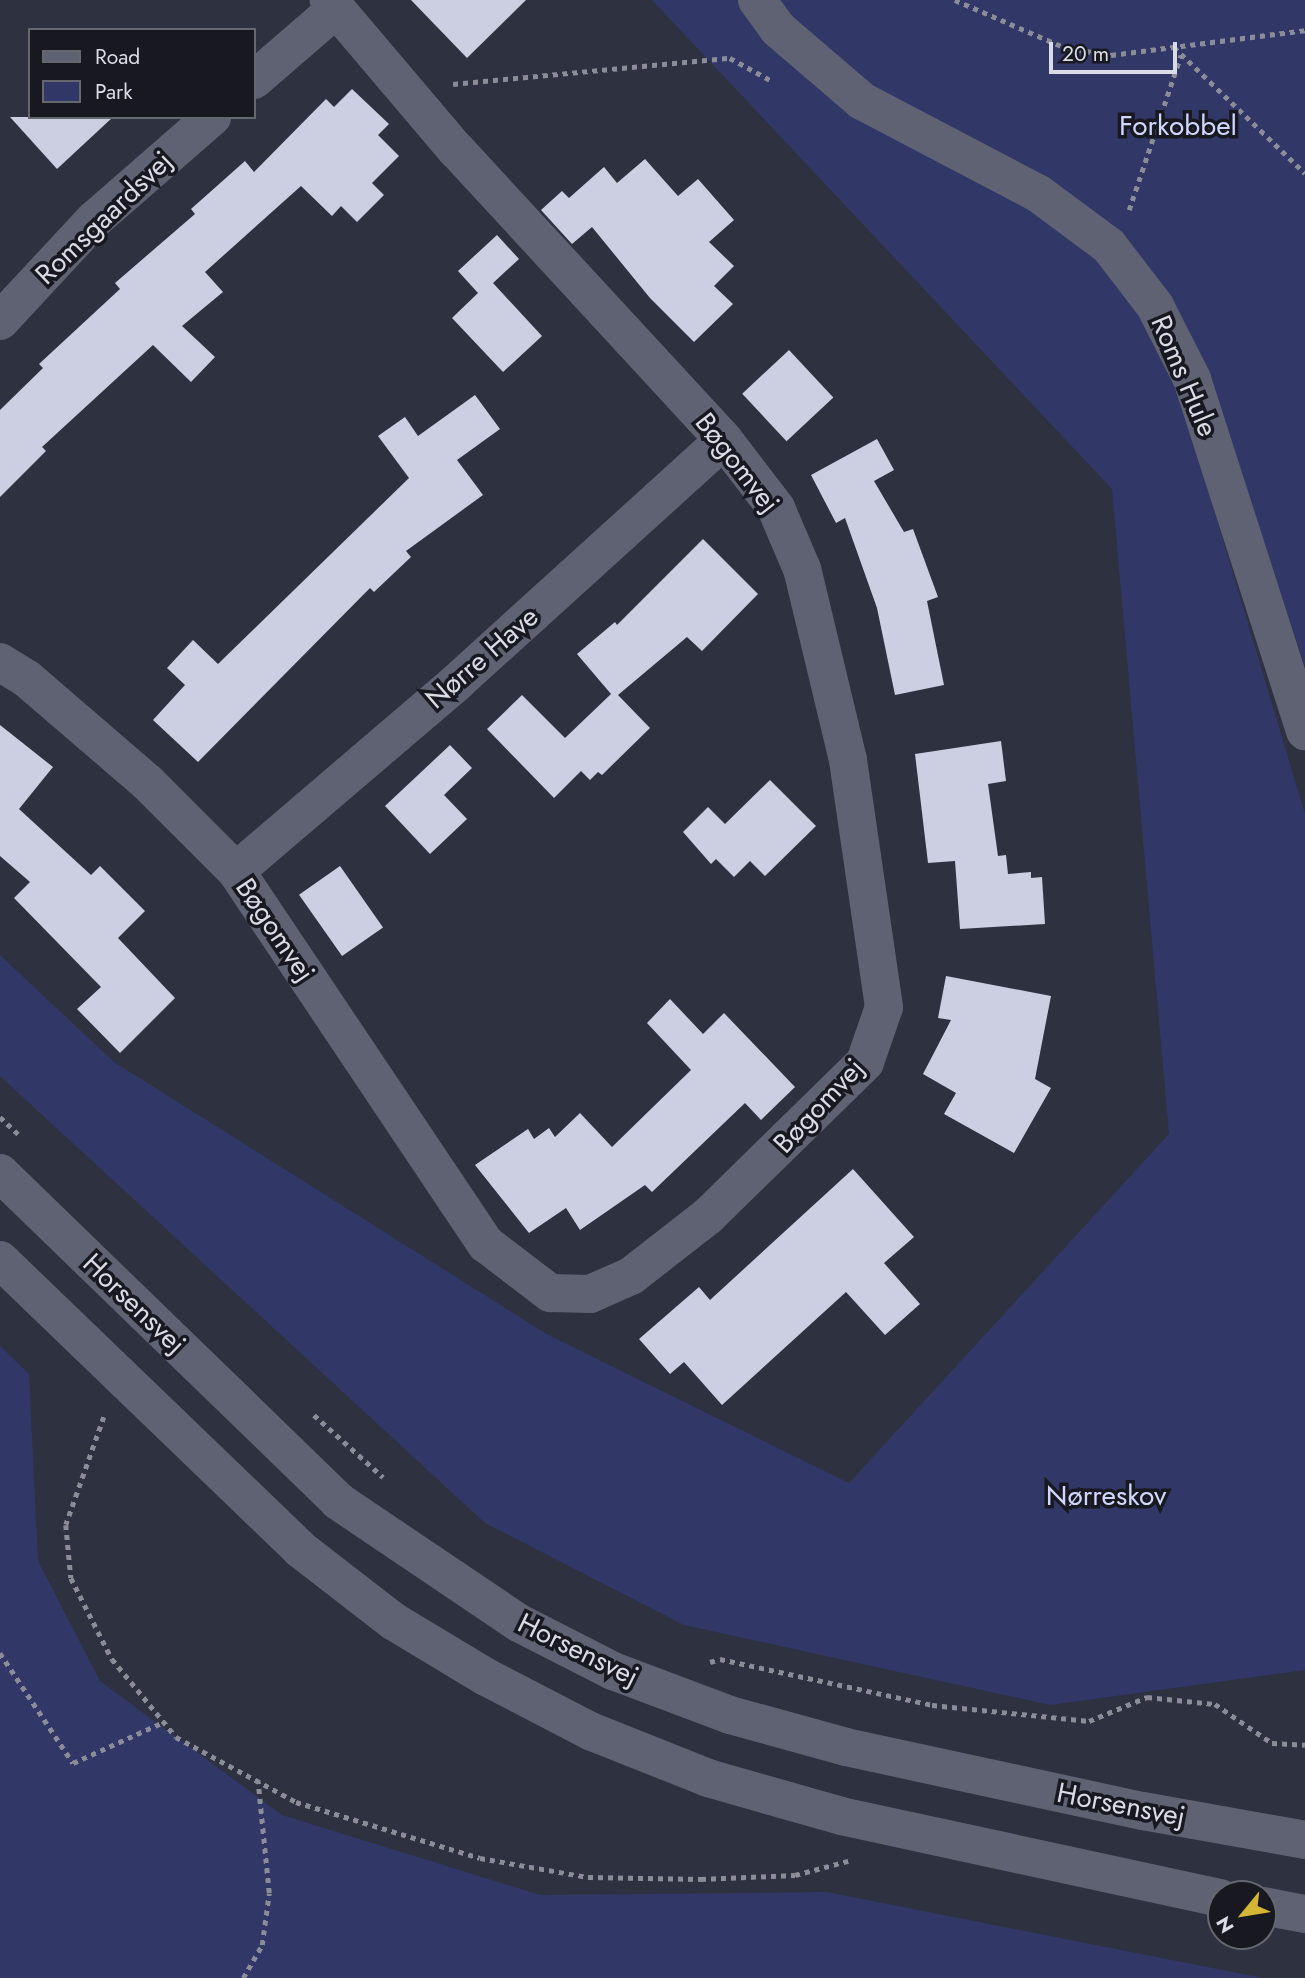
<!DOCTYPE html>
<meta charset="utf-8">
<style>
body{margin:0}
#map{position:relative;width:1305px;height:1978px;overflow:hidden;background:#2e313f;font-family:Jost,sans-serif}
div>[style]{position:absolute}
.green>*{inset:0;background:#313867}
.building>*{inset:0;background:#cbcfe1;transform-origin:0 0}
.path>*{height:4.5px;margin-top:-2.25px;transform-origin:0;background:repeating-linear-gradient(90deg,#8a8c98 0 5px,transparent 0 10px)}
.minor>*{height:38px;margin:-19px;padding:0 19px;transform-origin:19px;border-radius:19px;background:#5e6272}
.tertiary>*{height:38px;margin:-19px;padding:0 19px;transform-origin:19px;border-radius:19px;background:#5e6272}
.secondary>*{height:38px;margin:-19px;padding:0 19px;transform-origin:19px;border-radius:19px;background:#5e6272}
span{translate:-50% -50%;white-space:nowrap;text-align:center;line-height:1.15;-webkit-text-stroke:7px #181920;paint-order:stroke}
.park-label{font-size:28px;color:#cfd7fe}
.street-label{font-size:28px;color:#d9dbe5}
.legend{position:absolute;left:28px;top:28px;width:228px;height:91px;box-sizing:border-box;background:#181920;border:2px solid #65676f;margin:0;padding:9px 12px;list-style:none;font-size:21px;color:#d9dbe5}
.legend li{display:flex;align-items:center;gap:14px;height:35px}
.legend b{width:35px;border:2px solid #65676f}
.north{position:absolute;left:1207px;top:1880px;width:70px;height:70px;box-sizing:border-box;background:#181920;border:2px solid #65676f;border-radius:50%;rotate:240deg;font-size:19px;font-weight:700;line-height:28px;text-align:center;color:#d9dbe5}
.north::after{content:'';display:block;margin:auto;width:24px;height:32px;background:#d3b635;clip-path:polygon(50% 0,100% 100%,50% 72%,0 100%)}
.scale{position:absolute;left:1049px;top:42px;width:128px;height:32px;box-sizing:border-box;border:4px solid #d9dbe5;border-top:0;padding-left:9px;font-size:21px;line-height:24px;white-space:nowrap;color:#d9dbe5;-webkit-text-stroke:5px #181920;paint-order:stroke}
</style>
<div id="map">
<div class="green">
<div style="clip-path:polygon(652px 0,742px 0,1106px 256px,1176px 383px,1305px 814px,1305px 1670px,1050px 1705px,684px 1625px,485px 1523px,0 1076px,0 955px,114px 1062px,548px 1335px,849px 1483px,1169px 1134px,1112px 489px)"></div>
<div style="clip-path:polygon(773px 0,1305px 0,1305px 666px,1204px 367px,1119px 239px,864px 92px)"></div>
<div style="clip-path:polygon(0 1346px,29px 1374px,38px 1561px,100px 1681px,282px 1815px,540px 1895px,827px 1892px,1263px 1978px,0 1978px)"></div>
</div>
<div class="building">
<div style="clip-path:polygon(411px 0,526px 0,467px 58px)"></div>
<div style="clip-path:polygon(352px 89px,389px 124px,378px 135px,399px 156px,372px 183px,384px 195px,357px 222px,341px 206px,332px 216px,301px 186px,205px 272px,223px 292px,182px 326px,215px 357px,191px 382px,153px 345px,42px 447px,46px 451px,0 497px,0 410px,43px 368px,39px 364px,120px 289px,115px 283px,195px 214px,191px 209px,245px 161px,254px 172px,326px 99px,334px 107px)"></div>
<div style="clip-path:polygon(10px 117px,113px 117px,57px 169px)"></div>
<div style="clip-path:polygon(645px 159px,678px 196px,698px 179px,734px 220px,709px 242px,734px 266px,714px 286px,733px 304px,694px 342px,650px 298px,592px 227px,572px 244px,541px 210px,562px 191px,569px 198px,604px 167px,617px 183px)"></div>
<div style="clip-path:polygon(497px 235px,519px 259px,493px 283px,542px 336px,503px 372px,452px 318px,478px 293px,458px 271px)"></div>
<div style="left:789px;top:350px;width:65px;height:64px;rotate:47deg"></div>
<div style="clip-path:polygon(475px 395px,500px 429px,457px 460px,483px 495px,406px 551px,411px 557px,374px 592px,370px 588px,198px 762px,153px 720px,185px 685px,167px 668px,193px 640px,218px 664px,409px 478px,378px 436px,405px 417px,418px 436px)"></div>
<div style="clip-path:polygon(877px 439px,894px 470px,874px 481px,904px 532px,913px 529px,938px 597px,927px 601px,944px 685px,895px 695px,877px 608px,845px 518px,836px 523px,811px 475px)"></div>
<div style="clip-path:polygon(703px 539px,758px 594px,702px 651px,687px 637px,618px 695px,650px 728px,602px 775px,598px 772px,590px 780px,581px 771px,554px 798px,487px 729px,522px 695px,565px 738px,611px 694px,577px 654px,615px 622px,617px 625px)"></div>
<div style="clip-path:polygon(0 725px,53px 767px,19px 809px,91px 875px,100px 866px,145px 911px,118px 938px,175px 998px,120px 1053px,77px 1009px,101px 987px,14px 898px,30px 882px,0 856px)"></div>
<div style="clip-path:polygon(1001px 741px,1006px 781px,988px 784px,998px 856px,1006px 855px,1008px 874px,1031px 872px,1031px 878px,1042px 877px,1045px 924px,960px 929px,955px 861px,928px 863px,915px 754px)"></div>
<div style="clip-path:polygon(450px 745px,472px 768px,444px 795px,467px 819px,430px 854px,385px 806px)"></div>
<div style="clip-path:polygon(770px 780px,816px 826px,765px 876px,750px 861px,734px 877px,716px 859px,711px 864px,683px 832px,708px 807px,725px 824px)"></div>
<div style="left:340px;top:866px;width:75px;height:50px;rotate:55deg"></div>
<div style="clip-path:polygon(946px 976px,1051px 996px,1035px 1079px,1051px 1088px,1014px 1153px,944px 1114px,956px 1093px,923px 1074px,951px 1020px,938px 1018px)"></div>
<div style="clip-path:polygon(670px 999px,703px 1034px,724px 1013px,795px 1087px,761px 1120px,745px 1103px,652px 1192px,645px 1185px,580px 1230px,566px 1208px,529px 1233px,475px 1165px,528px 1129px,534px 1139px,549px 1128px,555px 1137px,580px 1113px,612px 1147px,691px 1070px,647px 1023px)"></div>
<div style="clip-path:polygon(853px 1169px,914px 1237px,884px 1263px,920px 1304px,885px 1335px,846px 1292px,722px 1405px,684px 1362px,670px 1374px,639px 1339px,699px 1287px,710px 1300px)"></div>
</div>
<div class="path">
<div style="left:955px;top:0;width:121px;rotate:23.4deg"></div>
<div style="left:1066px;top:48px;width:46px;rotate:8.8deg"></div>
<div style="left:1111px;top:55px;width:196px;rotate:-7.3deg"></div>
<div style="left:1174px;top:47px;width:182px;rotate:43.9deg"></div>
<div style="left:453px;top:84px;width:278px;rotate:-5.4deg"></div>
<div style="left:730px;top:58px;width:46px;rotate:28.8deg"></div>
<div style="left:1129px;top:210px;width:163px;rotate:-71.5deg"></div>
<div style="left:0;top:1117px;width:25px;rotate:43deg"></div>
<div style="left:314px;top:1415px;width:93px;rotate:41.9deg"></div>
<div style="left:104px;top:1417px;width:114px;rotate:109.4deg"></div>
<div style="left:66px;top:1525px;width:53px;rotate:84.6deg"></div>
<div style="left:71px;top:1578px;width:91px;rotate:63.2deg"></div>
<div style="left:112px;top:1659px;width:101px;rotate:50.6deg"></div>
<div style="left:176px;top:1737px;width:136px;rotate:28.4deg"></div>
<div style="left:296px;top:1802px;width:192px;rotate:16.9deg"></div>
<div style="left:480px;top:1858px;width:110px;rotate:10deg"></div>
<div style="left:588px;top:1877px;width:113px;rotate:1deg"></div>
<div style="left:701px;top:1879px;width:94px;rotate:-2.4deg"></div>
<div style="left:795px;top:1875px;width:55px;rotate:-14.8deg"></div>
<div style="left:0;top:1653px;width:132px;rotate:56.4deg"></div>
<div style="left:73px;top:1763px;width:100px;rotate:-24.3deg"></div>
<div style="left:710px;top:1662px;width:10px;rotate:-17deg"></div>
<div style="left:720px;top:1659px;width:217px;rotate:12.2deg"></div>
<div style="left:932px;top:1705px;width:158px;rotate:5.8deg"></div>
<div style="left:1089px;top:1721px;width:63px;rotate:-22.5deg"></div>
<div style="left:1147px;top:1697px;width:68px;rotate:5.9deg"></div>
<div style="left:1215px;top:1704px;width:69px;rotate:34.4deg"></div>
<div style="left:1272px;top:1743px;width:33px;rotate:3deg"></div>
<div style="left:243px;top:1978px;width:38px;rotate:-60deg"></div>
<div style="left:262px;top:1945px;width:52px;rotate:-82.3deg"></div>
<div style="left:269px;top:1893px;width:112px;rotate:-95.7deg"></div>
</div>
<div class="minor">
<div style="left:254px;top:80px;width:108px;rotate:-40.9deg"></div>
<div style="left:0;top:321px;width:138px;rotate:-47.1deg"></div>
<div style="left:94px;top:220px;width:157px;rotate:-41.1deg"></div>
<div style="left:0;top:662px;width:31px;rotate:32deg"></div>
<div style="left:26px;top:678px;width:160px;rotate:40.7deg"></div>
<div style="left:147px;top:782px;width:126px;rotate:45deg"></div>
<div style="left:236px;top:871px;width:449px;rotate:56.2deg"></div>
<div style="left:486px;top:1244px;width:81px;rotate:37.4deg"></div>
<div style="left:550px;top:1293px;width:40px;rotate:1.4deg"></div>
<div style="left:590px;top:1294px;width:45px;rotate:-23.7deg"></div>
<div style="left:631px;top:1276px;width:98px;rotate:-37.9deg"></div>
<div style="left:708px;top:1216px;width:220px;rotate:-44.4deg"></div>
<div style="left:865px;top:1062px;width:58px;rotate:-70.9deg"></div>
<div style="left:884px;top:1007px;width:250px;rotate:-98.3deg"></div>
<div style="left:848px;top:760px;width:196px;rotate:-103.5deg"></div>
<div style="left:802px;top:569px;width:66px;rotate:-113.1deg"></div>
<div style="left:776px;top:508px;width:86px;rotate:-127.4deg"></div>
<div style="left:724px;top:440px;width:395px;rotate:-132.7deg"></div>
<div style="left:456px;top:150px;width:197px;rotate:-130.3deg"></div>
<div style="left:236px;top:871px;width:291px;rotate:-40.5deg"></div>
<div style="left:457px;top:682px;width:360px;rotate:-42.2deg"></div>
</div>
<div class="tertiary">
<div style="left:757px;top:0;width:36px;rotate:54deg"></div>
<div style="left:778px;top:29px;width:111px;rotate:40.6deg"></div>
<div style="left:862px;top:101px;width:200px;rotate:27.7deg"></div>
<div style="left:1039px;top:194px;width:87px;rotate:36.6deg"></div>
<div style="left:1109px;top:246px;width:76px;rotate:52.5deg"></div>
<div style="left:1155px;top:306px;width:82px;rotate:63.1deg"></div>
<div style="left:1192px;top:379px;width:370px;rotate:72.2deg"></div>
</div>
<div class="secondary">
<div style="left:0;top:1173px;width:471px;rotate:44.1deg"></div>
<div style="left:338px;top:1501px;width:218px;rotate:34deg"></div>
<div style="left:519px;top:1623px;width:106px;rotate:27.1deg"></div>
<div style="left:613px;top:1671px;width:125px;rotate:20.6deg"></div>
<div style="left:730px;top:1715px;width:120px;rotate:15.4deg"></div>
<div style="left:846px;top:1747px;width:304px;rotate:12.2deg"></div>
<div style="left:1143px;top:1811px;width:165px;rotate:10.1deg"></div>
<div style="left:0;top:1260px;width:417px;rotate:43.9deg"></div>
<div style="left:300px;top:1549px;width:118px;rotate:37.7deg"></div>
<div style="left:393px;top:1621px;width:109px;rotate:31.1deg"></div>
<div style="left:486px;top:1677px;width:117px;rotate:27.4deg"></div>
<div style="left:590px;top:1731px;width:127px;rotate:21.7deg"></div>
<div style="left:708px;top:1778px;width:138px;rotate:15.9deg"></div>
<div style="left:841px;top:1816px;width:389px;rotate:12.2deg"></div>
<div style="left:1263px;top:1906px;width:43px;rotate:10.8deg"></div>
</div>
<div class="park-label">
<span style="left:1178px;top:126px">Forkobbel</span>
<span style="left:1106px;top:1496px">Nørreskov</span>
</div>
<div class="street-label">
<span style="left:104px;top:218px;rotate:-44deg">Romsgaardsvej</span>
<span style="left:1184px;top:376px;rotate:67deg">Roms Hule</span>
<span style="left:737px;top:463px;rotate:52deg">Bøgomvej</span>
<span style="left:482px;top:658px;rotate:-41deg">Nørre Have</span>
<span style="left:275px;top:930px;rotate:56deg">Bøgomvej</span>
<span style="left:819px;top:1106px;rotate:-47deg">Bøgomvej</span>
<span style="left:134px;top:1304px;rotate:44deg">Horsensvej</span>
<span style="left:578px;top:1650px;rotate:26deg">Horsensvej</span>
<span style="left:1121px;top:1805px;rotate:11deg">Horsensvej</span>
</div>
<ul class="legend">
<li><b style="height:9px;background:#5e6272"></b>Road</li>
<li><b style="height:19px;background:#313867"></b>Park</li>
</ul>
<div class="north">N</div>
<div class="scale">20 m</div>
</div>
